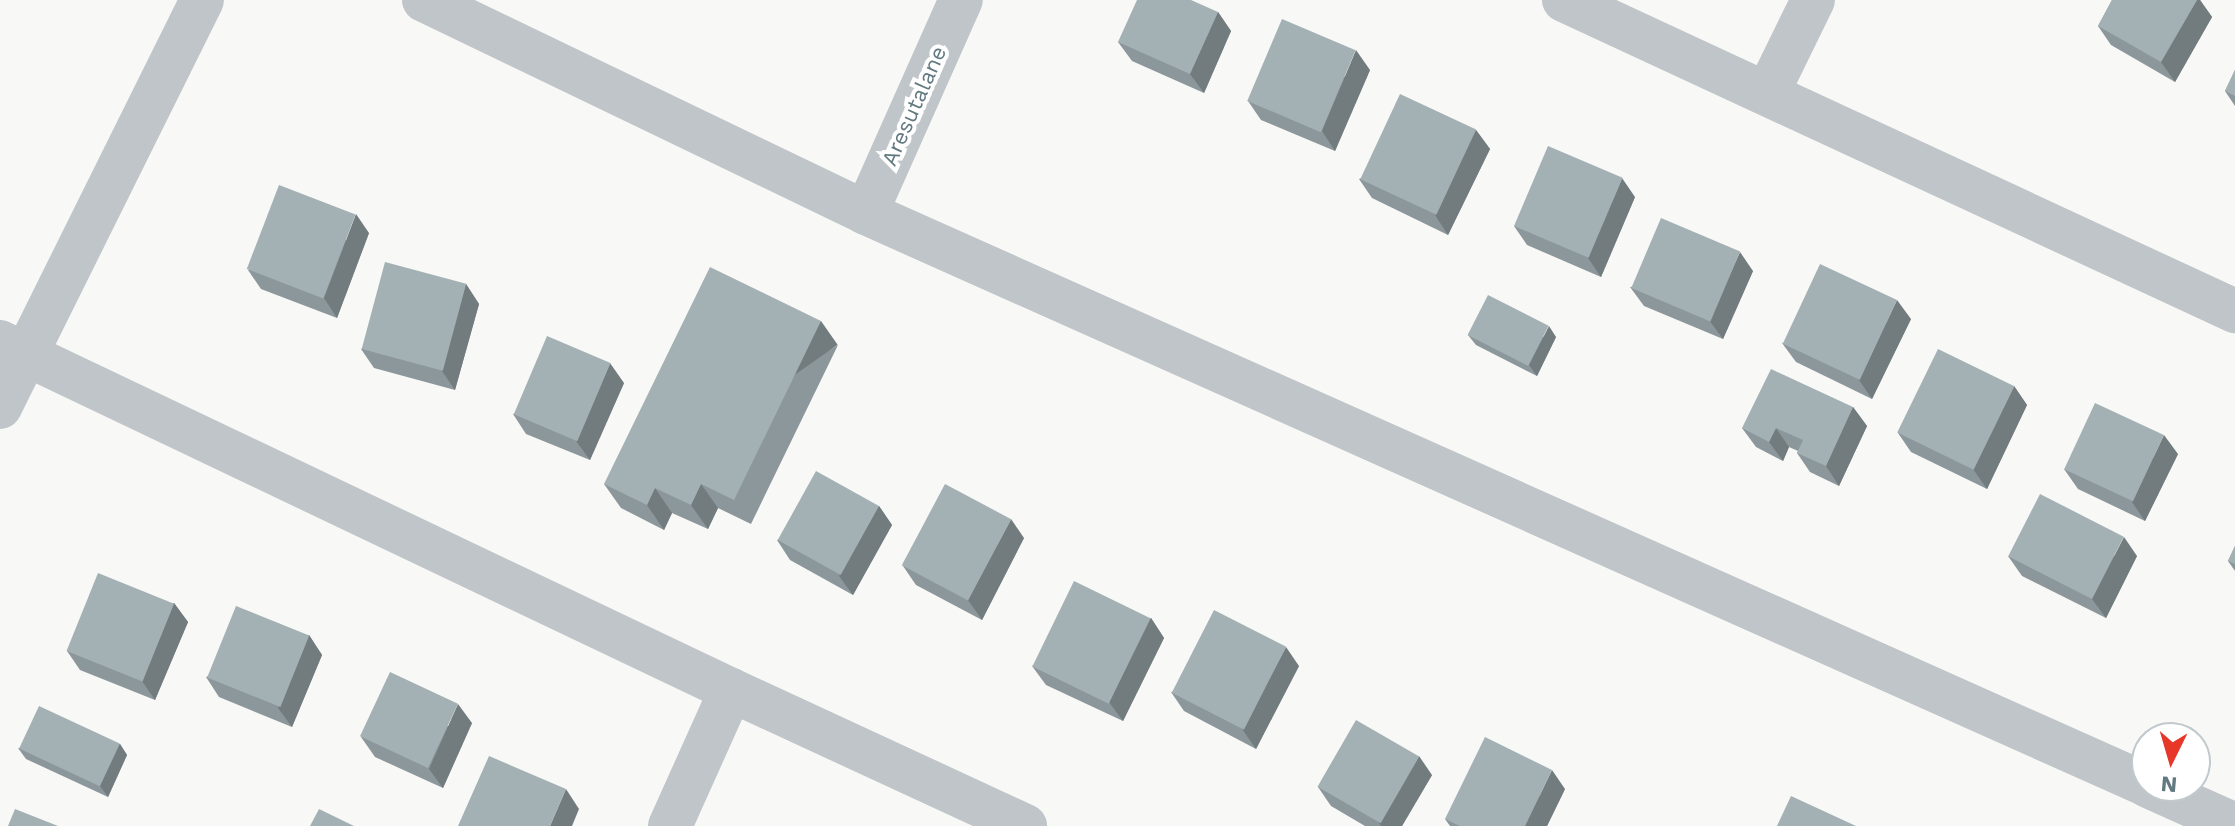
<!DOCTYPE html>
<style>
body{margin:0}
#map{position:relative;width:2235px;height:826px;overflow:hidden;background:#f8f8f6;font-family:"Work Sans",sans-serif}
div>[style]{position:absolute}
.minor>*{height:44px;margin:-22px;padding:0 22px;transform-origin:22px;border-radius:22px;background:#bfc5c8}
.tertiary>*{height:44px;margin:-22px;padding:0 22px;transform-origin:22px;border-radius:22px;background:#bfc5c8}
.wall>*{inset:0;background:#8c979b}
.shaded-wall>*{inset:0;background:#727b7e;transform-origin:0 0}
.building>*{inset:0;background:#a3b0b4;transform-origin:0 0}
span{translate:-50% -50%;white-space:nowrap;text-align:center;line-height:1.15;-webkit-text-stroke:8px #fff;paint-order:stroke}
.street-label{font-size:22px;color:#637981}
.north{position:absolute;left:2131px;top:722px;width:80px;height:80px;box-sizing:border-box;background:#fff;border:2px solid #c1c9cd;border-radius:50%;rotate:185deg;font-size:22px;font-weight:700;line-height:32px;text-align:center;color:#637981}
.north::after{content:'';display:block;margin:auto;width:28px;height:36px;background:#e63728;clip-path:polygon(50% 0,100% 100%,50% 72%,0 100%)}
</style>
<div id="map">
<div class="minor">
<div style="left:1564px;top:0;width:740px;rotate:24.87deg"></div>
<div style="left:1768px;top:92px;width:102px;rotate:-63.9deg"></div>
<div style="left:866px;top:213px;width:233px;rotate:-66deg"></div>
<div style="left:0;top:342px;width:810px;rotate:25.46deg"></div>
<div style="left:731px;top:690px;width:324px;rotate:24.8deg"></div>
<div style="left:0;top:407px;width:454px;rotate:-63.6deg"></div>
<div style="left:670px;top:826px;width:149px;rotate:-65.8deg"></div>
</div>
<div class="tertiary">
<div style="left:424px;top:0;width:491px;rotate:25.7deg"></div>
<div style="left:866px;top:213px;width:1403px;rotate:24.06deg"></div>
<div style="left:2148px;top:786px;width:95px;rotate:24.1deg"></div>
</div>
<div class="wall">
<div style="clip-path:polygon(2112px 0,2200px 0,2212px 17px,2175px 82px,2111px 45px,2098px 26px)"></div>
<div style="clip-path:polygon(1218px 12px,1231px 31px,1204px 93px,1132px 61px,1118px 42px)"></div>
<div style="clip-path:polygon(1370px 70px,1335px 151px,1261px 120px,1248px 101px)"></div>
<div style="clip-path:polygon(2235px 70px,2235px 106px,2225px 91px)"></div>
<div style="clip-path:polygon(1476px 130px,1490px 149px,1448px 235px,1372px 198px,1359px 179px)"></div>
<div style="clip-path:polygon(1635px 197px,1601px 277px,1527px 245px,1514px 226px)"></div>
<div style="clip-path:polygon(369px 233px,337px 318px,261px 289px,248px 270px)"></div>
<div style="clip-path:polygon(1753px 271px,1723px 339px,1644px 306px,1630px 287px)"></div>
<div style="clip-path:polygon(466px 284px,479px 304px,455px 390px,374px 368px,361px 349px)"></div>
<div style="clip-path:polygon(1911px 319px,1872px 399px,1796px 362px,1782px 343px)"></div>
<div style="clip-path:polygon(1468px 335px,1556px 337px,1537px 376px,1476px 345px)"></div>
<div style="clip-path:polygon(838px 345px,751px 524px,718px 508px,708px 529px,672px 513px,664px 530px,621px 508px,604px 484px)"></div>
<div style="clip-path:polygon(624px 383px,590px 460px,526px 434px,513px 414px)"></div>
<div style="clip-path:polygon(2014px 386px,2027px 405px,1987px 489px,1911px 452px,1898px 433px)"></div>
<div style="clip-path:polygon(1853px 407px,1867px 426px,1839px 486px,1810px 472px,1797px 453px,1798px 451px,1789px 447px,1783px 461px,1756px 447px,1742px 428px)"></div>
<div style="clip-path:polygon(2178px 454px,2145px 521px,2078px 489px,2064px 469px)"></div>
<div style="clip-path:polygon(879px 506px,892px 525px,853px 595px,790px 560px,777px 540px)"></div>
<div style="clip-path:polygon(1024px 538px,982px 620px,916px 585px,903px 566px)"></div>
<div style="clip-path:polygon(2235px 546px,2235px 571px,2228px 561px)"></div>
<div style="clip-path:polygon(2008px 556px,2137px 556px,2106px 618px,2022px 576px)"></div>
<div style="clip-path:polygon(174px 603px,188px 622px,155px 700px,80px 670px,67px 651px)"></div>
<div style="clip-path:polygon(1151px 618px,1164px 638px,1123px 721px,1046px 685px,1032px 666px)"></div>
<div style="clip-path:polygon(309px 635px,322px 655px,292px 727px,219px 697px,206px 677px)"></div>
<div style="clip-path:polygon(1299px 666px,1256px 749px,1184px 711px,1171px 692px)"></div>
<div style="clip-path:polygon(472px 723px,443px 788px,375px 757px,361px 737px)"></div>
<div style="clip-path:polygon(120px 744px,127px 755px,108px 797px,26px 759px,18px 748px)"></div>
<div style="clip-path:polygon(1432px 775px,1402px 826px,1365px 826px,1331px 806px,1318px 787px)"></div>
<div style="clip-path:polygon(1565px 789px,1547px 826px,1450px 826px,1445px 819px)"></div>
</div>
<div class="shaded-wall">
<div style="clip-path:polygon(2197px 0,2200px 0,2212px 17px,2175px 82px,2161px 62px)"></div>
<div style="clip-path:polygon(1218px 12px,1231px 31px,1204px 93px,1190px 74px)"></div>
<div style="clip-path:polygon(1356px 50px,1370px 70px,1335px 151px,1322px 131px)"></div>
<div style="clip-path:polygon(1476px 130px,1490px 149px,1448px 235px,1435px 215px)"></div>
<div style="clip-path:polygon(1622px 178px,1635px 197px,1601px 277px,1588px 258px)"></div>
<div style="clip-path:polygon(356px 214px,369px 233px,337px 318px,324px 298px)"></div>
<div style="clip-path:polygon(1740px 252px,1753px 271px,1723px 339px,1709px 320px)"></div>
<div style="clip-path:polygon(466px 284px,479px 304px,455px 390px,442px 371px)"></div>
<div style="clip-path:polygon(1897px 300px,1911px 319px,1872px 399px,1859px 380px)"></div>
<div style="left:821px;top:321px;width:29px;height:199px;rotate:55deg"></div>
<div style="clip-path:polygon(1549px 326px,1556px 337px,1537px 376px,1529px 365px)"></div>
<div style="clip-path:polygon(610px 363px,624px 383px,590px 460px,576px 441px)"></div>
<div style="clip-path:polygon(2014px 386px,2027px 405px,1987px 489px,1973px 469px)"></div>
<div style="clip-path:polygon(1853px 407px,1867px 426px,1839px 486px,1826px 466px)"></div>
<div style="clip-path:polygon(1776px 428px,1789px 447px,1783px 461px,1769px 442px)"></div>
<div style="clip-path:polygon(2164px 435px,2178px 454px,2145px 521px,2132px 502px)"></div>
<div style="clip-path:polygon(701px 484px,718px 508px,708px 529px,691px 505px)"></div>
<div style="clip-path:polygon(655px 488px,672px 513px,664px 530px,647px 505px)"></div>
<div style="clip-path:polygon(879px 506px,892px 525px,853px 595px,839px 576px)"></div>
<div style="clip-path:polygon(1011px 519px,1024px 538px,982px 620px,968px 600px)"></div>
<div style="clip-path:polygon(2124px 537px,2137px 556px,2106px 618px,2092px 599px)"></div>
<div style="clip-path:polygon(174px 603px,188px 622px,155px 700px,142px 681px)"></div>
<div style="clip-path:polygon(1151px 618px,1164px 638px,1123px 721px,1109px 702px)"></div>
<div style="clip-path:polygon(309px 635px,322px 655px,292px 727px,278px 708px)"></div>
<div style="clip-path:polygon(1286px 647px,1299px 666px,1256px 749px,1242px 729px)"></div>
<div style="clip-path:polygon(458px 704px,472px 723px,443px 788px,429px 769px)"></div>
<div style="clip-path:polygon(120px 744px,127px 755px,108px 797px,100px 786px)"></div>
<div style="clip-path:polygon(1419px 756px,1432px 775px,1402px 826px,1381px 826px,1379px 823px)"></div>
<div style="clip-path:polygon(1552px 770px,1565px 789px,1547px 826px,1525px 826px)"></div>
<div style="clip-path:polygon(566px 789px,579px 809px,572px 826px,550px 826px)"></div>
</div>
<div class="building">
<div style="clip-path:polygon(1137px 0,1191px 0,1218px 12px,1190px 74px,1118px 42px)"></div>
<div style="clip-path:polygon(2112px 0,2197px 0,2161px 62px,2098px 26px)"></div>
<div style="left:1282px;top:19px;width:80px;height:89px;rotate:23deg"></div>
<div style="clip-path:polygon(2235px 70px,2235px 96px,2225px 91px)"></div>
<div style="left:1400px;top:94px;width:84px;height:94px;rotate:25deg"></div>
<div style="left:1548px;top:146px;width:81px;height:87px;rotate:23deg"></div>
<div style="left:279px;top:185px;width:82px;height:90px;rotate:21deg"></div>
<div style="left:1661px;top:218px;width:86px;height:76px;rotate:23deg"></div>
<div style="left:385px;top:262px;width:84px;height:90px;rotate:15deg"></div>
<div style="left:1820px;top:264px;width:85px;height:88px;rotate:25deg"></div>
<div style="clip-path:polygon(710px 267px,821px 321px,734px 500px,701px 484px,691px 505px,655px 488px,647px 505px,604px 484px)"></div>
<div style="left:1488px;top:295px;width:68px;height:45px;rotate:27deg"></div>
<div style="left:547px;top:336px;width:69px;height:85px;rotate:23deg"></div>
<div style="left:1938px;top:349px;width:85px;height:93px;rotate:26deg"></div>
<div style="clip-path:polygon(1771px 369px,1853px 407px,1826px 466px,1797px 453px,1803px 440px,1776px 428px,1769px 442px,1742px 428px)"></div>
<div style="left:2095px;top:403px;width:76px;height:73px;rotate:25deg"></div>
<div style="left:816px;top:471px;width:72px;height:79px;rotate:29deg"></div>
<div style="left:945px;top:484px;width:75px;height:92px;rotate:28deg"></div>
<div style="left:2040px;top:494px;width:94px;height:70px;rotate:27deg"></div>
<div style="clip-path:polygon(2235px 546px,2235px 564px,2228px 561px)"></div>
<div style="left:98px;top:573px;width:82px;height:84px;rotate:22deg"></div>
<div style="left:1074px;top:581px;width:85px;height:95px;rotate:26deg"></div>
<div style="left:236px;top:606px;width:79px;height:77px;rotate:22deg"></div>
<div style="left:1214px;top:610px;width:81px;height:93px;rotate:27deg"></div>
<div style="left:390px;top:672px;width:75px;height:71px;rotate:25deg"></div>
<div style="left:39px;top:706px;width:89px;height:47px;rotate:25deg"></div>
<div style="left:1356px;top:720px;width:73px;height:77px;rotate:30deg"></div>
<div style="clip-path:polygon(1485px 737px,1552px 770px,1525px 826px,1460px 826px,1445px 819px)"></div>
<div style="clip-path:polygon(489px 756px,566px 789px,550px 826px,458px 826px)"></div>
<div style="clip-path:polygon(1791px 796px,1856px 826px,1777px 826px)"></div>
<div style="clip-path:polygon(15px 809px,58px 826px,8px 826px)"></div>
<div style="clip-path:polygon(319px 809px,354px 826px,310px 826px)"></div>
</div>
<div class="street-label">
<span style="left:914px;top:106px;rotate:-66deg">Aresutalane</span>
</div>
<div class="north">N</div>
</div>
